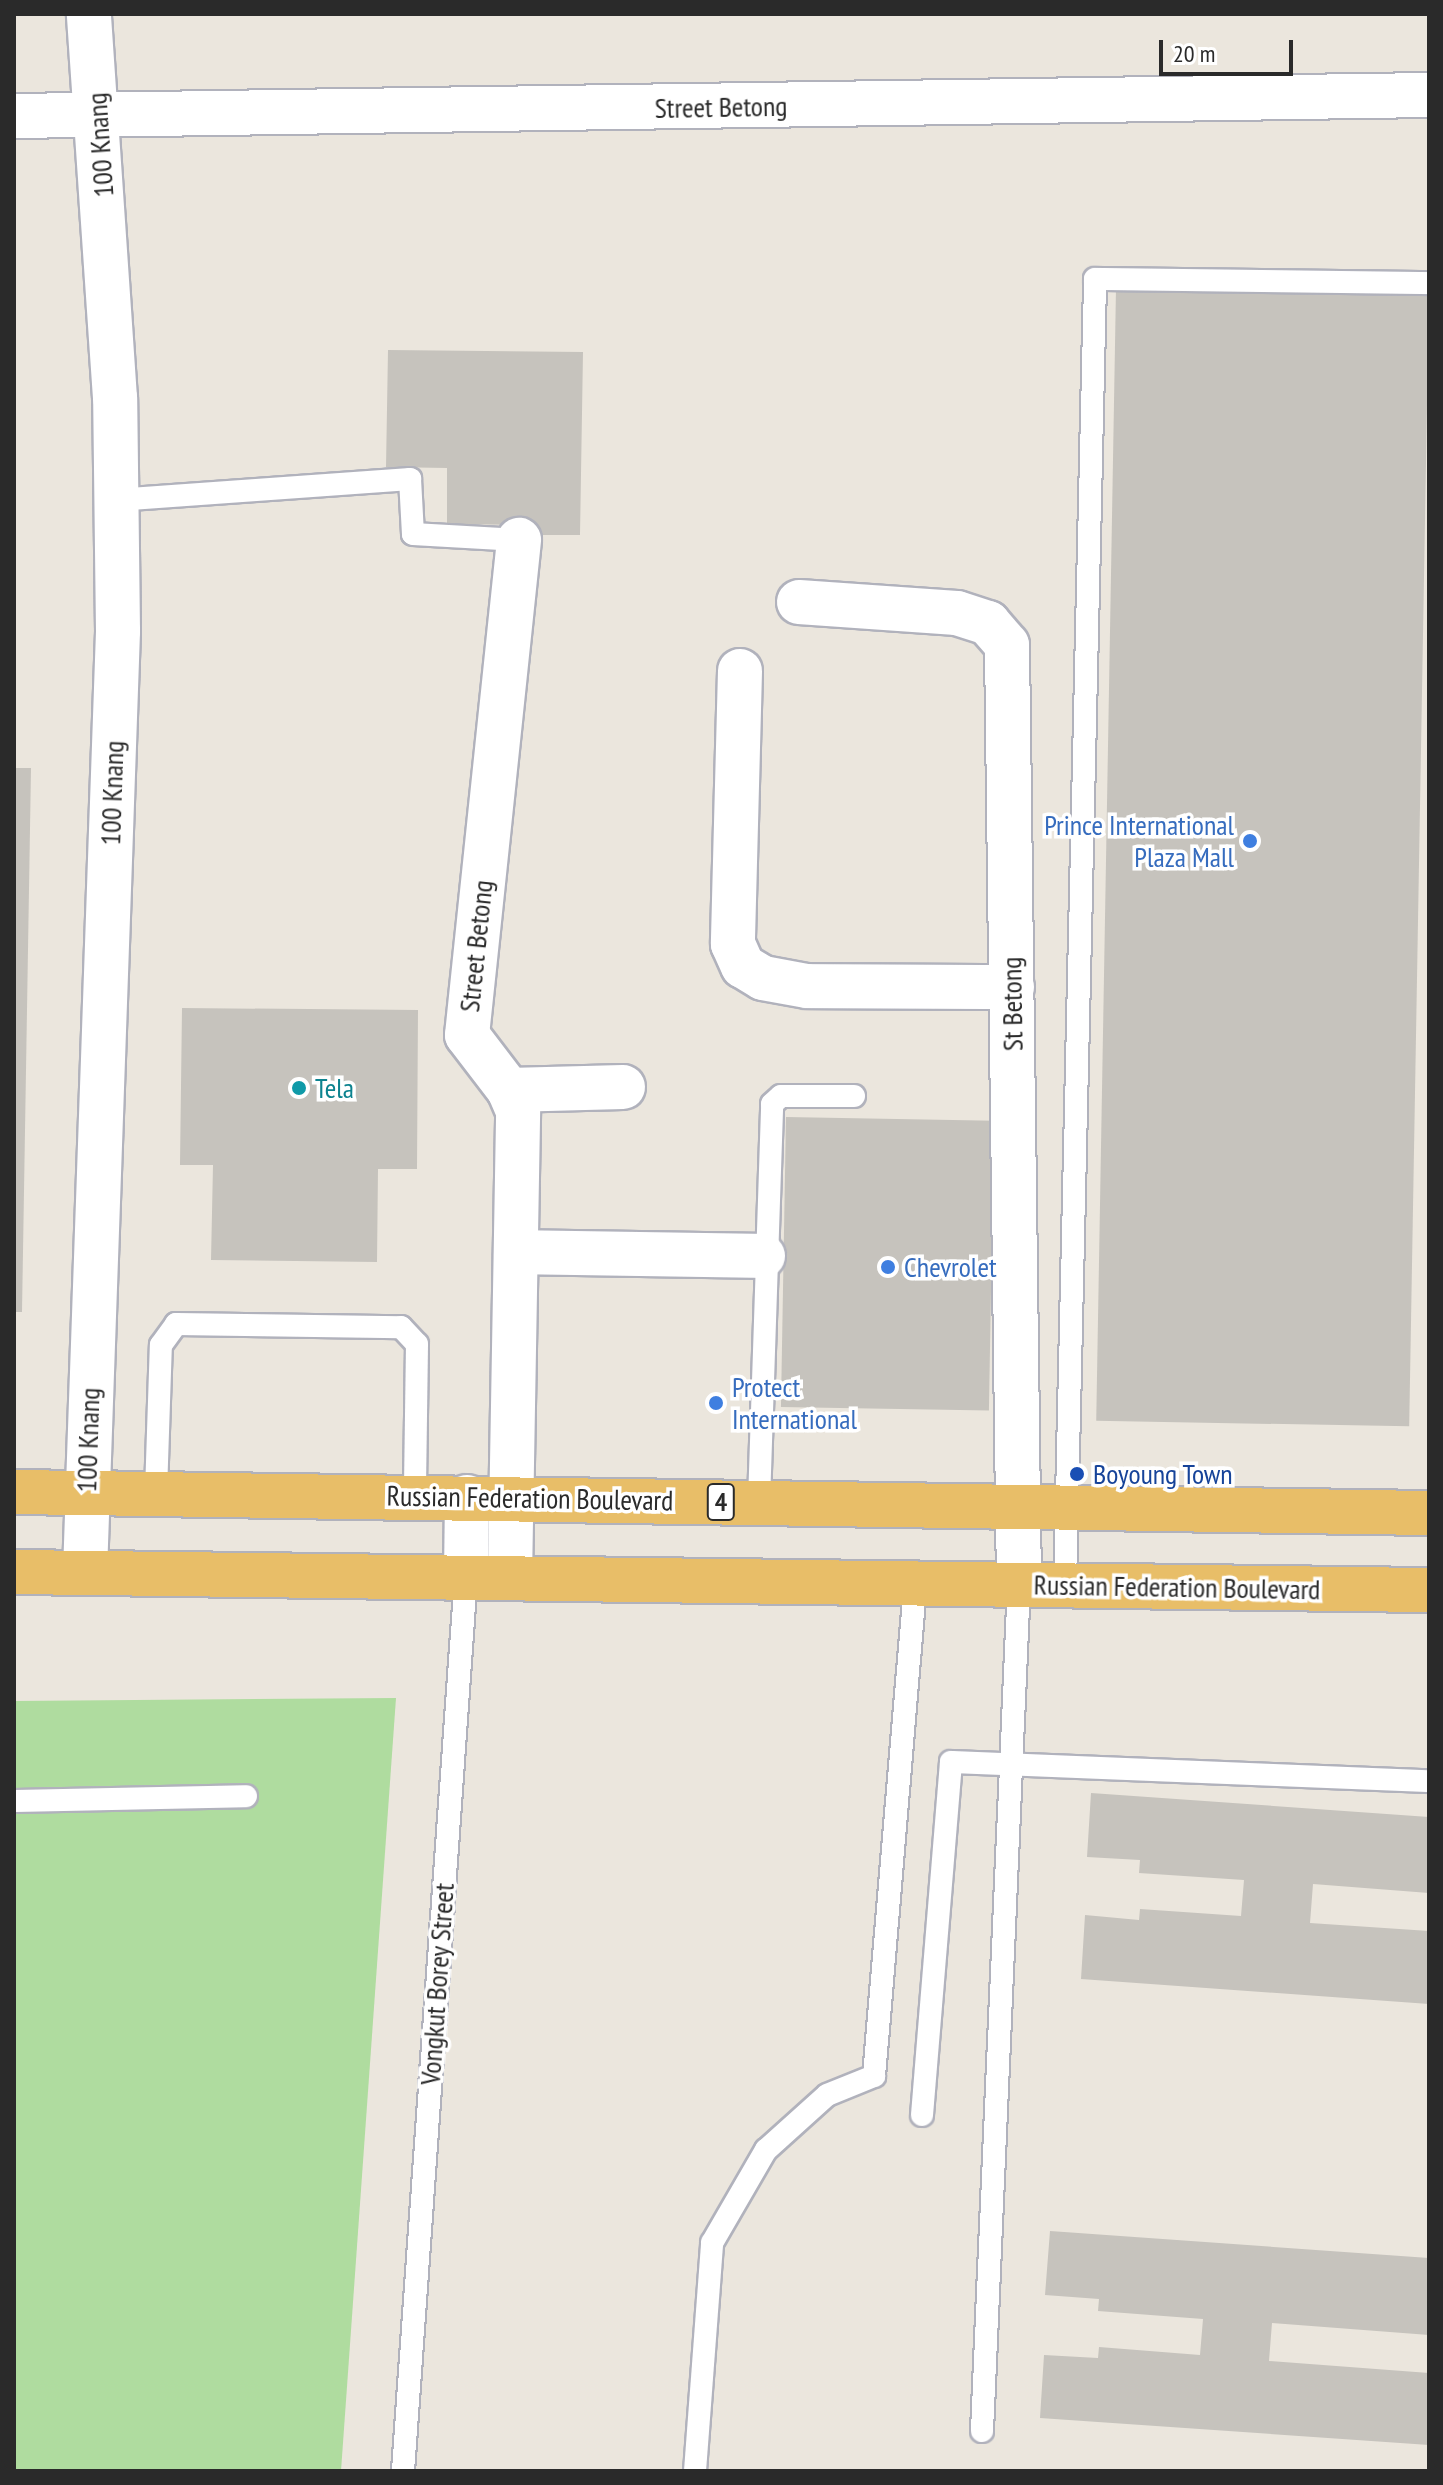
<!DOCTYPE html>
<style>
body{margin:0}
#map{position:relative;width:1443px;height:2485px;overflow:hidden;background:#ebe6dd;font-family:"PT Sans Narrow",sans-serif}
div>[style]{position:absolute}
.green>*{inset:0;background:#afdc9f}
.building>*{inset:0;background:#c6c3bd;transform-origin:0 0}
.roads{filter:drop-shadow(2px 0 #b1b2bc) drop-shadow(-2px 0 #b1b2bc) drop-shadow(0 2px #b1b2bc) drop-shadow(0 -2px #b1b2bc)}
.service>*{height:22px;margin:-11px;padding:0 11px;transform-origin:11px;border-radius:11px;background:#fff}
.minor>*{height:44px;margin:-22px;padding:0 22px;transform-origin:22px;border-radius:22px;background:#fff}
.trunk>*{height:44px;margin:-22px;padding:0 22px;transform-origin:22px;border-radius:22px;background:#e8be68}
.dots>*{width:22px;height:22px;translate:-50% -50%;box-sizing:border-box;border:4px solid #fff;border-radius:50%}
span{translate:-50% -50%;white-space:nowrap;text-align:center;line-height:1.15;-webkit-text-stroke:7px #fff;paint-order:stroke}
.shield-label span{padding:2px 6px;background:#fff;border:2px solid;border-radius:6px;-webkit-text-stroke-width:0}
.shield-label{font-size:26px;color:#2a2a2a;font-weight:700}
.street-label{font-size:28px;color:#2a2a2a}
.shop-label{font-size:28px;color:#366cbe}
.right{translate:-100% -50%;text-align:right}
.left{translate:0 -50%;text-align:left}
.culture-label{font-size:28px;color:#0d838f}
.transit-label{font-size:28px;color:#164399}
.frame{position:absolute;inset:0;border:16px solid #2a2a2a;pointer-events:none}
.scale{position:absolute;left:1159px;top:40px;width:134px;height:36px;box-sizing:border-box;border:4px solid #2a2a2a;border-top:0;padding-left:10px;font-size:24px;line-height:28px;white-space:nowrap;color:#2a2a2a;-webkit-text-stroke:6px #fff;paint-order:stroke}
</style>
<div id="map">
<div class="green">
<div style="clip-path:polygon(396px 1698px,341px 2471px,14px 2471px,14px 1701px)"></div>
</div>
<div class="building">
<div style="left:1116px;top:288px;width:313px;height:1133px;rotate:1deg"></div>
<div style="clip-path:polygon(388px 350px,583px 352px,580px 535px,526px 535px,526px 525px,447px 524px,447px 468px,386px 467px)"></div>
<div style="clip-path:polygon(14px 768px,31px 768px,22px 1312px,14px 1312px)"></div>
<div style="clip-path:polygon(182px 1008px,418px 1010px,417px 1169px,378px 1169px,377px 1262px,211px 1260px,213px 1165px,180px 1165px)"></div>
<div style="left:786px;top:1117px;width:208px;height:290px;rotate:1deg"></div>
<div style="clip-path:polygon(1091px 1793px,1429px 1817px,1429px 1893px,1313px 1884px,1310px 1923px,1429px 1931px,1429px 2004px,1081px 1979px,1085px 1915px,1139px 1920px,1140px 1909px,1241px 1916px,1244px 1880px,1139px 1873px,1140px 1860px,1087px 1857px)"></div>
<div style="clip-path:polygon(1050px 2231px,1429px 2258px,1429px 2335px,1272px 2323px,1269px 2361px,1429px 2373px,1429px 2445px,1040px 2418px,1044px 2355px,1098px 2358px,1099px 2347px,1200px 2355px,1203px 2319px,1098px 2311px,1099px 2299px,1045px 2295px)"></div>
</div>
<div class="roads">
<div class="service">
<div style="left:116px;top:500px;width:295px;rotate:-4.1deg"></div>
<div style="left:410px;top:479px;width:55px;rotate:86.9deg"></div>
<div style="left:413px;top:534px;width:106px;rotate:3.2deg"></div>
<div style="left:156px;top:1492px;width:147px;rotate:-88.1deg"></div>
<div style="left:161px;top:1345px;width:26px;rotate:-54deg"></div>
<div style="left:176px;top:1324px;width:225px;rotate:0.8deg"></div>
<div style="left:401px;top:1327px;width:23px;rotate:47deg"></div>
<div style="left:417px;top:1344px;width:152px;rotate:90.8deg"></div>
<div style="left:759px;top:1502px;width:398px;rotate:-88.1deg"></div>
<div style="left:772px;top:1104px;width:12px;rotate:-42deg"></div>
<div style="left:781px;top:1096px;width:73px"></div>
<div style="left:1065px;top:1585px;width:1306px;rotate:-88.68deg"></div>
<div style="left:1095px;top:279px;width:334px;rotate:0.7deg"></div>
<div style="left:14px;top:1801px;width:232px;rotate:-1.2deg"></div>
<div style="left:922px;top:2115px;width:354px;rotate:-85.3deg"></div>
<div style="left:951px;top:1762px;width:478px;rotate:2.3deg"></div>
<div style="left:982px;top:2431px;width:848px;rotate:-87.5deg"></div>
<div style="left:403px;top:2471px;width:896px;rotate:-85.97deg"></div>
<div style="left:695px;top:2471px;width:229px;rotate:-85.7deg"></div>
<div style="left:712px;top:2243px;width:108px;rotate:-59.9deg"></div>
<div style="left:766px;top:2150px;width:82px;rotate:-42deg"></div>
<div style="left:827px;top:2095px;width:51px;rotate:-22deg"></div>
<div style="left:874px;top:2076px;width:495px;rotate:-85.2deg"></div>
</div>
<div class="minor">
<div style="left:14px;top:116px;width:1415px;rotate:-0.85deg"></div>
<div style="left:799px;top:602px;width:158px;rotate:4deg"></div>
<div style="left:957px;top:613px;width:33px;rotate:18deg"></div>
<div style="left:988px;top:623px;width:29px;rotate:49deg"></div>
<div style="left:1007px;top:645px;width:939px;rotate:89.27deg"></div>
<div style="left:740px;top:671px;width:273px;rotate:91.5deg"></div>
<div style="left:733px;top:944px;width:24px;rotate:66deg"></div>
<div style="left:743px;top:966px;width:23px;rotate:31deg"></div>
<div style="left:763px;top:978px;width:45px;rotate:10.3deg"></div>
<div style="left:807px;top:986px;width:205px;rotate:0.3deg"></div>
<div style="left:509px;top:1090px;width:114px;rotate:-1.5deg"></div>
<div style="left:516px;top:1252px;width:247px;rotate:0.9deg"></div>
<div style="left:85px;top:1572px;width:942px;rotate:-87.99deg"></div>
<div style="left:118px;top:631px;width:233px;rotate:-90.7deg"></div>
<div style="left:115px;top:398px;width:385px;rotate:-93.9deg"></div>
<div style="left:466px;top:1577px;width:80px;rotate:-89.3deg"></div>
<div style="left:510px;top:1578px;width:467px;rotate:-89deg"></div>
<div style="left:518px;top:1111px;width:23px;rotate:-113deg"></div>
<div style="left:509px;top:1090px;width:69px;rotate:-127.4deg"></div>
<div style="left:467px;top:1035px;width:498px;rotate:-84deg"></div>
</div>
<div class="trunk">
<div style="left:14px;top:1492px;width:1415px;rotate:0.85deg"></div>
<div style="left:14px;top:1572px;width:1415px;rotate:0.73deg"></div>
</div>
</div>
<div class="dots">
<div style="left:1250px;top:841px;background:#3f7fe0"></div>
<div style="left:299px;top:1088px;background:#0f9aa8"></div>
<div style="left:888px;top:1267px;background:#3f7fe0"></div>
<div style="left:716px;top:1403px;background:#3f7fe0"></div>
<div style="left:1077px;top:1474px;background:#1a4fb4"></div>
</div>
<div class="shield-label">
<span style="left:721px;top:1502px">4</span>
</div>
<div class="street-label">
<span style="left:721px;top:107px;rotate:-1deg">Street Betong</span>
<span style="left:100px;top:145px;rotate:-94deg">100 Knang</span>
<span style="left:112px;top:793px;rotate:-88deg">100 Knang</span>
<span style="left:476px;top:946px;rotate:-84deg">Street Betong</span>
<span style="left:1012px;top:1004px;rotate:-91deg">St Betong</span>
<span style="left:88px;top:1440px;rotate:-88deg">100 Knang</span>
<span style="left:530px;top:1498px;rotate:1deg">Russian Federation Boulevard</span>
<span style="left:1177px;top:1587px;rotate:1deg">Russian Federation Boulevard</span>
<span style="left:437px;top:1984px;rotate:-86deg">Vongkut Borey Street</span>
</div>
<div class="shop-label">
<span class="right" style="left:1234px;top:841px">Prince International<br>Plaza Mall</span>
<span class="left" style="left:904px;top:1267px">Chevrolet</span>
<span class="left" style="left:732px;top:1403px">Protect<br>International</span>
</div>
<div class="culture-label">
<span class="left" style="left:315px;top:1088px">Tela</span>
</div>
<div class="transit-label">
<span class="left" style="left:1093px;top:1474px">Boyoung Town</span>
</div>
<div class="frame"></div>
<div class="scale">20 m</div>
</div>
